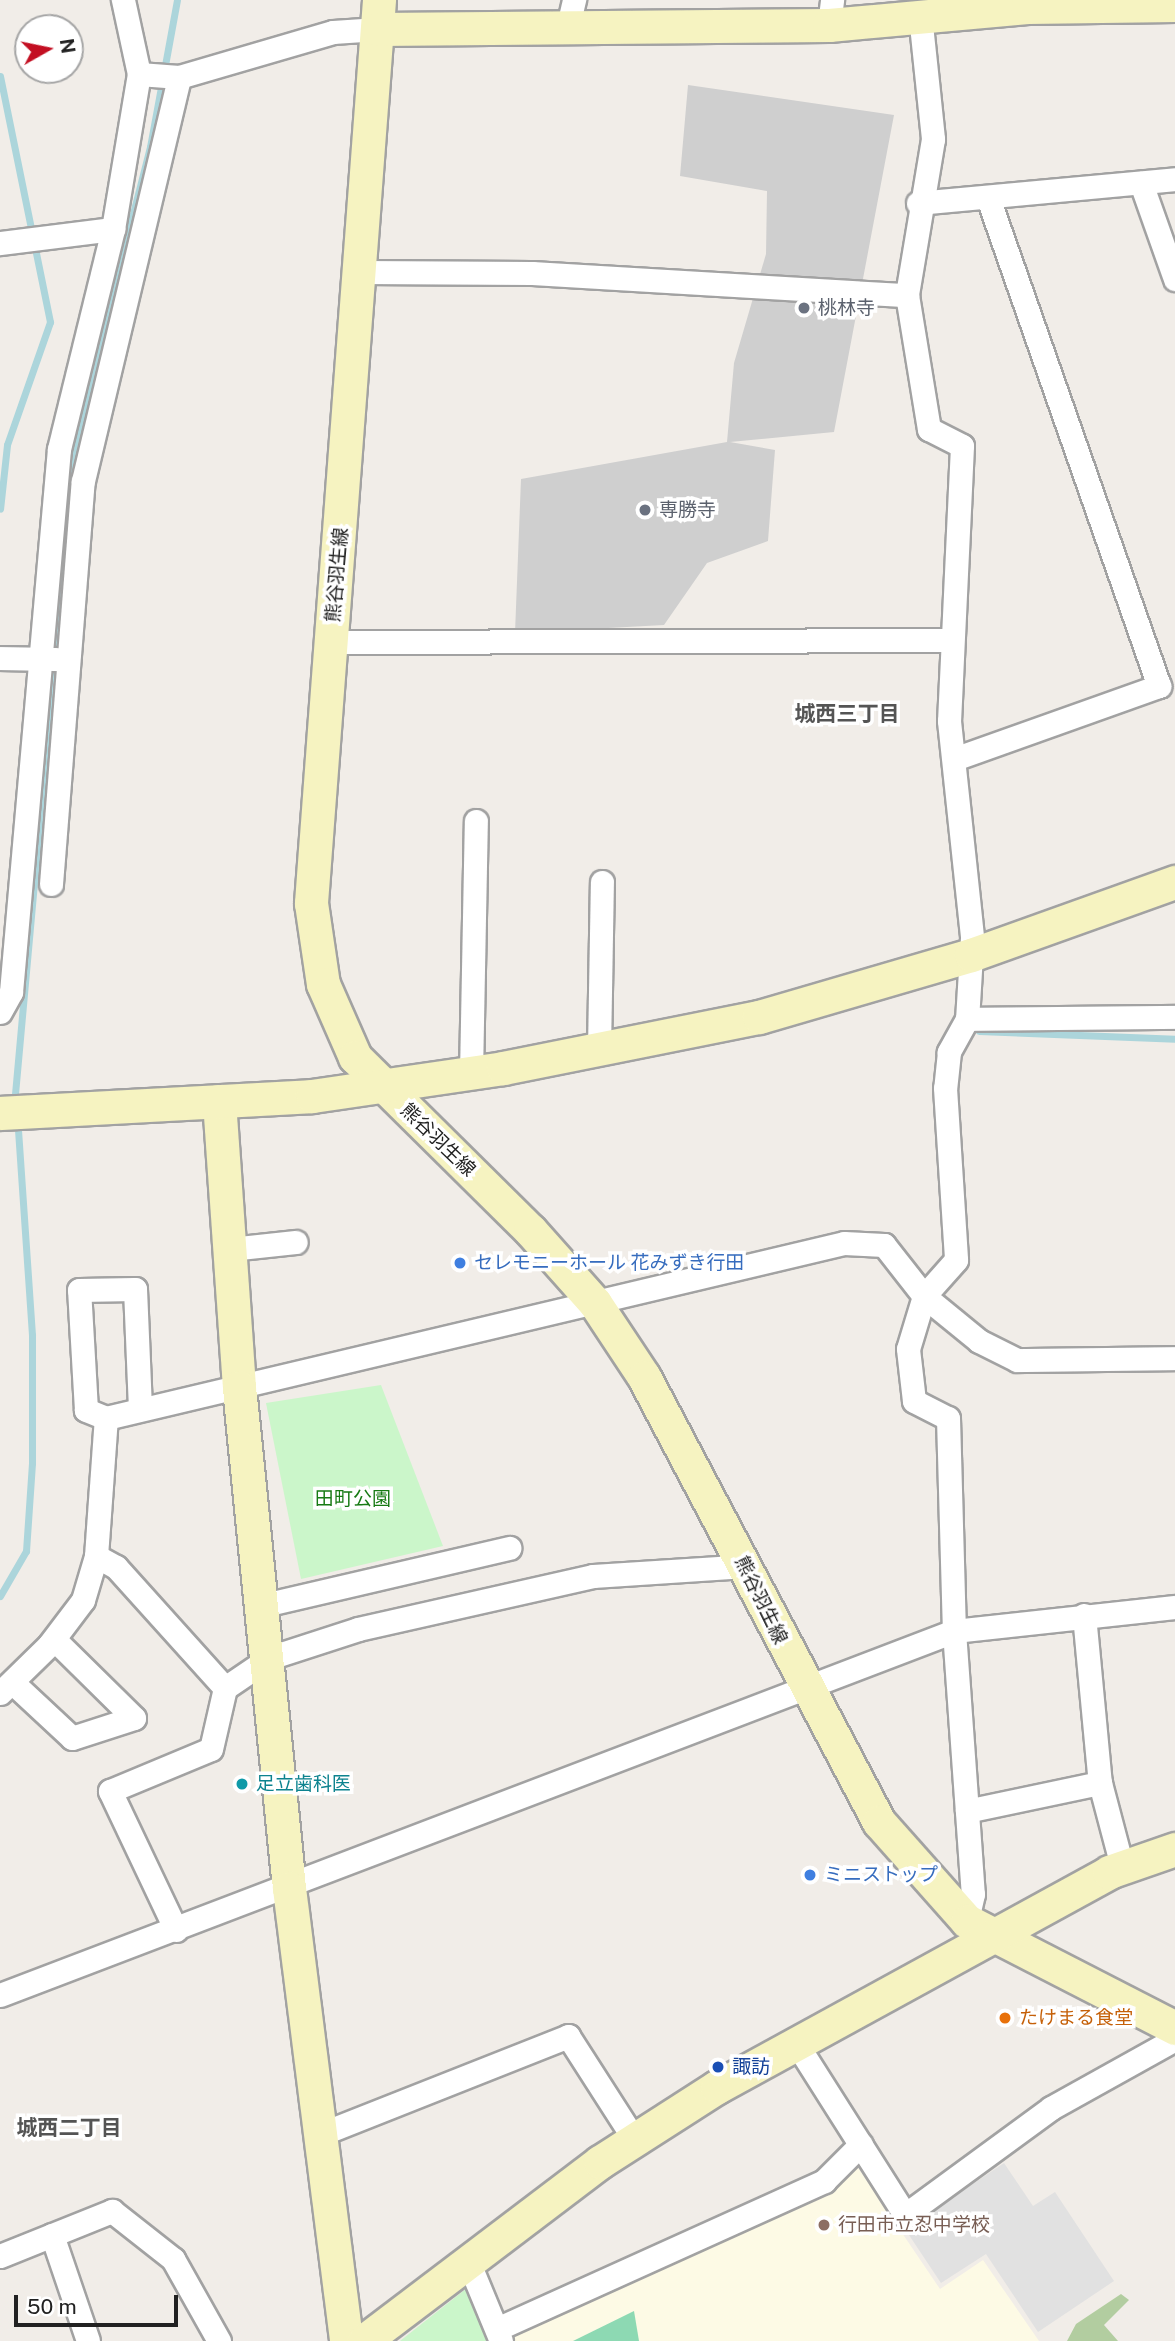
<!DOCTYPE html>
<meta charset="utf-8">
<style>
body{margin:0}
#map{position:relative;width:1175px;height:2341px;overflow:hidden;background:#f1ede8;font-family:"Public Sans","Noto Sans JP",sans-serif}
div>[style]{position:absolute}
.education>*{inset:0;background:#fdfae5}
.religious>*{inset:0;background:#cfcfcf}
.forest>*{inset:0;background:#b2cda0}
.park>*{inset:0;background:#cbf6ca}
.pitch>*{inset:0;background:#8dd9b3}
.parking>*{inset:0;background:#e1e1e1}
.stream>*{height:7px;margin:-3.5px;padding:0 3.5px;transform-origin:3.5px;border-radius:3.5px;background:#acd5db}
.roads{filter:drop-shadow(2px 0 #a2a2a2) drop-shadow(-2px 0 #a2a2a2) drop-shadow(0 2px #a2a2a2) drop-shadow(0 -2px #a2a2a2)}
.street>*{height:23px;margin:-11.5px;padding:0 11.5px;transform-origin:11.5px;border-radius:11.5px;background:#fff}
.secondary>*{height:33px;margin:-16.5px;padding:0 16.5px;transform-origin:16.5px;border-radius:16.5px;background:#f6f3c1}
.dots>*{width:19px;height:19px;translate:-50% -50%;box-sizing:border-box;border:4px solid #fff;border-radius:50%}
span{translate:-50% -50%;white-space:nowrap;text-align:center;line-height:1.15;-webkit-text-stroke:7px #fff;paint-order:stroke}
.worship-label{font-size:19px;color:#5b616d}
.left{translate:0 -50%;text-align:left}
.street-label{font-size:19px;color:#212121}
.shop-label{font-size:19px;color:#366cbe}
.park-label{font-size:19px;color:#177a14}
.culture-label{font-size:19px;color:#0d838f}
.food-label{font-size:19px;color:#c56008}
.transit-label{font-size:19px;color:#164399}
.education-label{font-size:19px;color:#785e54}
.neighbourhood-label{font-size:21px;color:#545454;font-weight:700}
.north{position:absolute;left:14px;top:14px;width:70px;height:70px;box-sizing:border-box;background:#fff;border:2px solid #a6a6a6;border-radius:50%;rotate:81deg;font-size:19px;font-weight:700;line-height:28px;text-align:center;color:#212121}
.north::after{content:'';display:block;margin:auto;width:24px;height:32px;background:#c30f22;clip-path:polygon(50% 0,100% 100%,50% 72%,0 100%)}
.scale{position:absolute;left:14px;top:2295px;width:164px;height:32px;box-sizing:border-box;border:4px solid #212121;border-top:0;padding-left:9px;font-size:21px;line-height:24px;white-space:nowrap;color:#212121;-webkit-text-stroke:5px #fff;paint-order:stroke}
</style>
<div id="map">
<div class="education">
<div style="clip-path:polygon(858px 2168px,940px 2289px,983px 2260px,1039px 2341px,507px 2341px,506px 2336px)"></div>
</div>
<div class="religious">
<div style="clip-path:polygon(688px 85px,894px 115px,834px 432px,730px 442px,775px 450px,768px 541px,707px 563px,664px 625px,515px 633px,521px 479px,727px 442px,734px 363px,766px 254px,767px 191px,680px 176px)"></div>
</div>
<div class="forest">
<div style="clip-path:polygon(1121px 2294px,1129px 2300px,1104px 2325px,1118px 2341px,1067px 2341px,1076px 2324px)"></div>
</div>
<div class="park">
<div style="clip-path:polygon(381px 1385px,443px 1546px,301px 1579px,266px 1403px)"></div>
<div style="clip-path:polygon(467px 2288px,490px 2341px,400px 2341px)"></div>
</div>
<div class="pitch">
<div style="clip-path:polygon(634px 2311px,639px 2341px,573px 2341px)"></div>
</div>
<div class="parking">
<div style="clip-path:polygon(1004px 2163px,1033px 2206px,1055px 2192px,1114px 2281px,1038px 2332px,986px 2254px,941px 2283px,905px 2229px)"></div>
</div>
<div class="stream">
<div style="left:0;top:76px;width:251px;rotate:78.5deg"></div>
<div style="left:50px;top:322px;width:130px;rotate:109.3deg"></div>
<div style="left:7px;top:445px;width:64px;rotate:96.2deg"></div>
<div style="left:979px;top:1031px;width:196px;rotate:2.3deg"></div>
<div style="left:15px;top:1094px;width:648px;rotate:-84.86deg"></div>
<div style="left:73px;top:449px;width:312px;rotate:-75.7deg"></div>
<div style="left:150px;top:147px;width:149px;rotate:-79.6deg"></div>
<div style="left:0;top:1596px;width:52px;rotate:-60deg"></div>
<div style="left:26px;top:1551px;width:88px;rotate:-86.1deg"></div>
<div style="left:32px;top:1463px;width:128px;rotate:-90deg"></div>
<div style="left:32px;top:1335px;width:204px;rotate:-93.9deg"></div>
</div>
<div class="roads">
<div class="street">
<div style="left:123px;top:0;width:76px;rotate:77.8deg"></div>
<div style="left:920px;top:15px;width:125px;rotate:84deg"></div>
<div style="left:933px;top:139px;width:158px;rotate:99.5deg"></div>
<div style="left:907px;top:295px;width:136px;rotate:80.7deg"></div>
<div style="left:929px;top:429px;width:37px;rotate:27deg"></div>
<div style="left:962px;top:446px;width:275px;rotate:92.7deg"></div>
<div style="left:949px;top:721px;width:218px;rotate:83.9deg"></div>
<div style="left:972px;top:938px;width:81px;rotate:93.5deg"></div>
<div style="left:967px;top:1019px;width:38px;rotate:119deg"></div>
<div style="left:949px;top:1052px;width:36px;rotate:96deg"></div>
<div style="left:945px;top:1088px;width:172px;rotate:86.3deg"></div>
<div style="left:956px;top:1260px;width:48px;rotate:131.6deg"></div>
<div style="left:924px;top:1296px;width:55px;rotate:106.8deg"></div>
<div style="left:908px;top:1349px;width:52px;rotate:83.4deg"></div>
<div style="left:914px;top:1401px;width:38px;rotate:27deg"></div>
<div style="left:948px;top:1418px;width:213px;rotate:88.4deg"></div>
<div style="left:954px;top:1631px;width:264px;rotate:85.9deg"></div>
<div style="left:973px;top:1894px;width:28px;rotate:103deg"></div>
<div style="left:829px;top:25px;width:25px;rotate:-83deg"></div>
<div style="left:568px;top:26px;width:27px;rotate:-77deg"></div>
<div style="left:1141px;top:183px;width:102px;rotate:70.5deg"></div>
<div style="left:918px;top:203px;width:258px;rotate:-5.3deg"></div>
<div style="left:0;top:243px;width:114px;rotate:-7.1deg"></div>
<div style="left:361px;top:272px;width:171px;rotate:0.3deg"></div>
<div style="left:532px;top:273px;width:376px;rotate:3.4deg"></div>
<div style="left:332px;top:642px;width:620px;rotate:-0.18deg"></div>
<div style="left:0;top:658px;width:56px;rotate:1deg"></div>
<div style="left:954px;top:759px;width:218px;rotate:-19.6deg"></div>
<div style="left:1159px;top:686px;width:517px;rotate:-109.31deg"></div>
<div style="left:51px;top:884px;width:404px;rotate:-85.5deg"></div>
<div style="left:83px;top:481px;width:415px;rotate:-76.6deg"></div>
<div style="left:0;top:1012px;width:23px;rotate:-61deg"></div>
<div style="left:11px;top:992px;width:545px;rotate:-84.95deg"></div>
<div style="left:59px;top:449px;width:227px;rotate:-76.2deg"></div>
<div style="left:113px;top:229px;width:157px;rotate:-80.5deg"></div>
<div style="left:139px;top:74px;width:40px;rotate:4.3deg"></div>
<div style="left:179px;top:77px;width:160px;rotate:-16.3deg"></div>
<div style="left:333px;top:32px;width:45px;rotate:-3.8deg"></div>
<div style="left:967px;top:1019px;width:208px;rotate:-0.6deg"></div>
<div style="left:599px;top:1049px;width:167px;rotate:-89deg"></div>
<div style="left:471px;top:1074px;width:253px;rotate:-88.9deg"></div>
<div style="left:230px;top:1249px;width:66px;rotate:-6.1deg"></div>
<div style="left:106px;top:1418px;width:22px;rotate:-158deg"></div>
<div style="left:86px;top:1410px;width:120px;rotate:-93.3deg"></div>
<div style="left:79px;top:1290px;width:56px;rotate:-1deg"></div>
<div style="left:135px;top:1289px;width:120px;rotate:87.6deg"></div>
<div style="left:96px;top:1556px;width:23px;rotate:29deg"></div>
<div style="left:116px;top:1567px;width:163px;rotate:48deg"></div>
<div style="left:225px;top:1688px;width:53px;rotate:-34.3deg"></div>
<div style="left:269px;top:1658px;width:94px;rotate:-18deg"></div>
<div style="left:358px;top:1629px;width:241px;rotate:-12.7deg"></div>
<div style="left:593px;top:1576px;width:153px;rotate:-3.7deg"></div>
<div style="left:264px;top:1605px;width:252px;rotate:-13.1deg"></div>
<div style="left:1084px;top:1615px;width:169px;rotate:84.6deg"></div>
<div style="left:1100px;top:1783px;width:86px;rotate:75.2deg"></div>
<div style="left:12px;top:1682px;width:82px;rotate:43deg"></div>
<div style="left:72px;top:1738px;width:65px;rotate:-17.9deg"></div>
<div style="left:134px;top:1718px;width:112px;rotate:-135.4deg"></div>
<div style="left:0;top:1693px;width:69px;rotate:-44.4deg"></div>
<div style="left:49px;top:1645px;width:56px;rotate:-52.9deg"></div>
<div style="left:83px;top:1600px;width:46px;rotate:-73.5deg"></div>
<div style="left:96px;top:1556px;width:138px;rotate:-85.9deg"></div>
<div style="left:106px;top:1418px;width:758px;rotate:-13.34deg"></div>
<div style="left:844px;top:1243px;width:40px;rotate:2.9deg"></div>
<div style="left:884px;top:1245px;width:65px;rotate:51.9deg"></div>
<div style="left:924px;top:1296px;width:71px;rotate:39.3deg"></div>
<div style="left:979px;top:1341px;width:42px;rotate:26.6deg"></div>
<div style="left:1017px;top:1360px;width:158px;rotate:-0.7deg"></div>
<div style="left:967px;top:1811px;width:136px;rotate:-11.9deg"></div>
<div style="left:176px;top:1930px;width:154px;rotate:-115.4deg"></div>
<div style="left:110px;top:1791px;width:109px;rotate:-22.6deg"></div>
<div style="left:211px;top:1749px;width:63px;rotate:-77.1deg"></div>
<div style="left:0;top:1995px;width:1021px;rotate:-20.88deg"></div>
<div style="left:954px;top:1631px;width:222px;rotate:-6.2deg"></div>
<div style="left:796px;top:2043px;width:204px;rotate:57.6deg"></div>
<div style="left:905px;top:2215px;width:181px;rotate:-36.2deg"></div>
<div style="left:1051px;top:2108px;width:142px;rotate:-29.1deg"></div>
<div style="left:321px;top:2134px;width:266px;rotate:-21.6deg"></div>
<div style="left:568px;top:2036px;width:122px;rotate:57.3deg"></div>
<div style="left:52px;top:2235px;width:112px;rotate:71.2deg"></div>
<div style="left:0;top:2256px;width:121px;rotate:-21.9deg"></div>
<div style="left:112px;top:2211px;width:78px;rotate:38.2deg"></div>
<div style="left:173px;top:2259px;width:94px;rotate:60.7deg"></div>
<div style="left:468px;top:2261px;width:87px;rotate:67.6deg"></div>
<div style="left:499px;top:2328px;width:357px;rotate:-24.3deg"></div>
<div style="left:824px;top:2181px;width:52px;rotate:-45deg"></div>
</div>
<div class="secondary">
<div style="left:379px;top:0;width:906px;rotate:94.31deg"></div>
<div style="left:311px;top:903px;width:82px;rotate:81.6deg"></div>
<div style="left:323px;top:984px;width:80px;rotate:66.3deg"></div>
<div style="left:355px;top:1057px;width:246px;rotate:44.7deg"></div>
<div style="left:530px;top:1230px;width:98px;rotate:48.3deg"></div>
<div style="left:595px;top:1303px;width:89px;rotate:56.5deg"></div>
<div style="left:644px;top:1377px;width:503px;rotate:62.16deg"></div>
<div style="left:879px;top:1822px;width:132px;rotate:48.4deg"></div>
<div style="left:967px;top:1921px;width:234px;rotate:27.2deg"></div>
<div style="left:378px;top:29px;width:451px;rotate:-0.5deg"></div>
<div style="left:829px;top:25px;width:199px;rotate:-5.2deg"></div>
<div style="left:1027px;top:7px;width:148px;rotate:-0.8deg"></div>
<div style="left:219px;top:1101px;width:287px;rotate:86deg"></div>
<div style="left:239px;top:1387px;width:503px;rotate:84.3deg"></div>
<div style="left:289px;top:1888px;width:457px;rotate:82.8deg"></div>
<div style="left:0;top:1113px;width:312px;rotate:-3.1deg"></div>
<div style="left:312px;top:1096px;width:193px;rotate:-8.3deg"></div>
<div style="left:503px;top:1068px;width:261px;rotate:-11.3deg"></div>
<div style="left:759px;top:1017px;width:221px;rotate:-16.3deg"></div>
<div style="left:971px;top:955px;width:217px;rotate:-19.7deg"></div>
<div style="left:364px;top:2341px;width:296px;rotate:-37.2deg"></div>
<div style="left:600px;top:2162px;width:139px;rotate:-32.7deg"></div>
<div style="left:717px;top:2087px;width:447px;rotate:-28.7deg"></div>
<div style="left:1109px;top:1872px;width:70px;rotate:-19.2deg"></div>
</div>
</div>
<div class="dots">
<div style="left:804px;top:308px;background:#6b7280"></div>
<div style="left:645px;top:510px;background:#6b7280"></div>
<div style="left:460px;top:1263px;background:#3f7fe0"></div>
<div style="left:242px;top:1784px;background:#0f9aa8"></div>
<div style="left:810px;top:1875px;background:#3f7fe0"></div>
<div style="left:1005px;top:2018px;background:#e8710a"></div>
<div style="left:718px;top:2067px;background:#1a4fb4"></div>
<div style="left:824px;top:2225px;background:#8d6e63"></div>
</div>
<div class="worship-label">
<span class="left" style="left:818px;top:308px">桃林寺</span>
<span class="left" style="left:659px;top:510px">専勝寺</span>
</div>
<div class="street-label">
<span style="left:337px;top:575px;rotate:-85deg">熊谷羽生線</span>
<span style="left:438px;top:1140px;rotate:44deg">熊谷羽生線</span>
<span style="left:761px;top:1600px;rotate:64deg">熊谷羽生線</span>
</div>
<div class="shop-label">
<span class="left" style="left:474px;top:1263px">セレモニーホール 花みずき行田</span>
<span class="left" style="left:824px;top:1875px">ミニストップ</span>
</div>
<div class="park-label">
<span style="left:353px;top:1499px">田町公園</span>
</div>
<div class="culture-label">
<span class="left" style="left:256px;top:1784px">足立歯科医</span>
</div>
<div class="food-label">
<span class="left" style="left:1019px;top:2018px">たけまる食堂</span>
</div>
<div class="transit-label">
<span class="left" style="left:732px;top:2067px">諏訪</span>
</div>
<div class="education-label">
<span class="left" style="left:838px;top:2225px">行田市立忍中学校</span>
</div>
<div class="neighbourhood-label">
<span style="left:847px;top:714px">城西三丁目</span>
<span style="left:69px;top:2128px">城西二丁目</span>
</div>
<div class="north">N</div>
<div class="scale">50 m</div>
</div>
